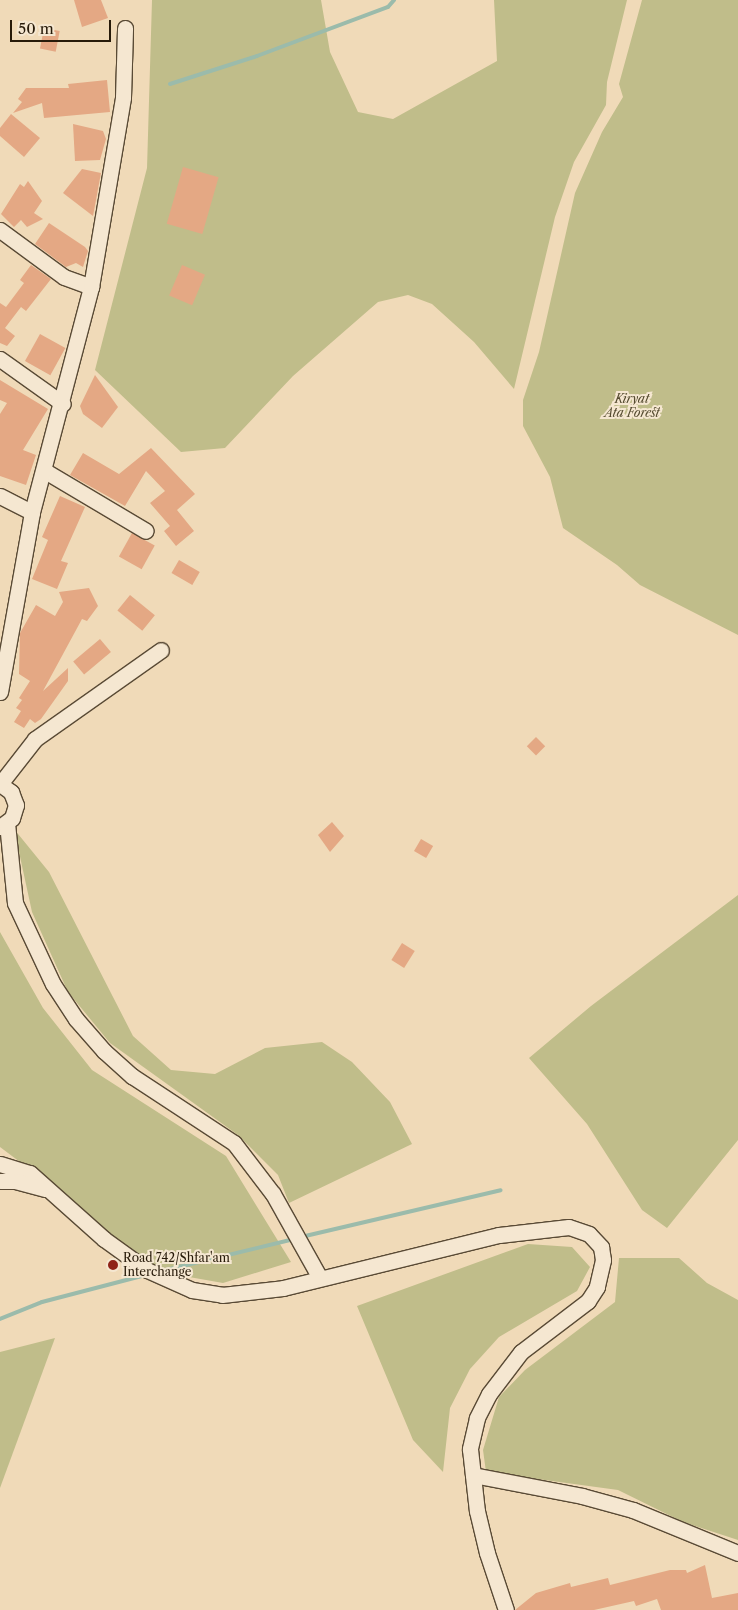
<!DOCTYPE html>
<style>
body{margin:0}
#map{position:relative;width:738px;height:1610px;overflow:hidden;background:#f0dab8;font-family:"Libre Caslon Text",serif}
div>[style]{position:absolute}
.green>*{inset:0;background:#c0bd8a}
.stream>*{height:4px;margin:-2px;padding:0 2px;transform-origin:2px;border-radius:2px;background:#9bbbab}
.building>*{inset:0;background:#e4a884;transform-origin:0 0}
.roads{filter:drop-shadow(1px 0 #594a35) drop-shadow(-1px 0 #594a35) drop-shadow(0 1px #594a35) drop-shadow(0 -1px #594a35)}
.minor>*{height:15px;margin:-7.5px;padding:0 7.5px;transform-origin:7.5px;border-radius:7.5px;background:#f5e7d1}
.dots>*{width:14px;height:14px;translate:-50% -50%;box-sizing:border-box;border:2px solid #f5e7d1;border-radius:50%}
span{translate:-50% -50%;white-space:nowrap;text-align:center;line-height:1.15;-webkit-text-stroke:4px #f5e7d1;paint-order:stroke}
.park-label{font-size:12px;color:#554b30;font-style:italic}
.poi-label{font-size:12px;color:#271a09}
.left{translate:0 -50%;text-align:left}
.scale{position:absolute;left:10px;top:20px;width:101px;height:22px;box-sizing:border-box;border:2px solid #271a09;border-top:0;padding-left:6px;font-size:15px;line-height:18px;white-space:nowrap;color:#271a09;-webkit-text-stroke:4px #f5e7d1;paint-order:stroke}
</style>
<div id="map">
<div class="green">
<div style="clip-path:polygon(152px 0,321px 0,330px 52px,358px 112px,393px 119px,497px 61px,494px 0,627px 0,607px 82px,606px 105px,574px 162px,555px 217px,514px 389px,474px 342px,432px 304px,408px 295px,378px 302px,293px 376px,225px 448px,181px 452px,95px 370px,147px 168px)"></div>
<div style="clip-path:polygon(642px 0,738px 0,738px 635px,640px 585px,617px 565px,563px 528px,550px 477px,523px 426px,523px 400px,539px 352px,575px 193px,602px 132px,623px 97px,619px 84px)"></div>
<div style="clip-path:polygon(14px 829px,49px 872px,133px 1036px,171px 1070px,215px 1074px,265px 1048px,322px 1042px,352px 1062px,390px 1102px,412px 1144px,289px 1203px,278px 1175px,238px 1135px,110px 1043px,68px 992px,32px 912px)"></div>
<div style="clip-path:polygon(738px 895px,738px 1140px,667px 1228px,642px 1210px,587px 1124px,529px 1058px,591px 1006px)"></div>
<div style="clip-path:polygon(0 932px,43px 1008px,92px 1070px,226px 1156px,291px 1262px,223px 1283px,172px 1274px,117px 1248px,36px 1174px,0 1147px)"></div>
<div style="clip-path:polygon(528px 1244px,572px 1247px,590px 1267px,577px 1291px,499px 1337px,470px 1369px,450px 1408px,443px 1472px,413px 1440px,357px 1306px)"></div>
<div style="clip-path:polygon(619px 1258px,679px 1258px,707px 1283px,738px 1300px,738px 1540px,683px 1522px,618px 1490px,486px 1472px,483px 1450px,499px 1397px,525px 1370px,615px 1302px)"></div>
<div style="clip-path:polygon(55px 1338px,0 1488px,0 1352px)"></div>
</div>
<div class="stream">
<div style="left:170px;top:84px;width:91px;rotate:-17.8deg"></div>
<div style="left:257px;top:56px;width:140px;rotate:-20.5deg"></div>
<div style="left:388px;top:7px;width:9px;rotate:-49deg"></div>
<div style="left:301px;top:1237px;width:205px;rotate:-13.2deg"></div>
<div style="left:162px;top:1271px;width:136px;rotate:-13.6deg"></div>
<div style="left:0;top:1319px;width:45px;rotate:-22deg"></div>
<div style="left:42px;top:1302px;width:107px;rotate:-14.6deg"></div>
</div>
<div class="building">
<div style="clip-path:polygon(74px 0,101px 0,108px 18px,82px 27px)"></div>
<div style="left:44px;top:28px;width:16px;height:21px;rotate:11deg"></div>
<div style="clip-path:polygon(107px 80px,110px 112px,44px 118px,42px 103px,13px 113px,22px 102px,18px 99px,26px 88px,69px 88px,68px 84px)"></div>
<div style="clip-path:polygon(11px 114px,40px 138px,24px 157px,0 136px,0 128px)"></div>
<div style="clip-path:polygon(73px 124px,103px 131px,106px 139px,100px 160px,75px 161px)"></div>
<div style="left:183px;top:167px;width:37px;height:59px;rotate:16deg"></div>
<div style="clip-path:polygon(82px 169px,101px 173px,93px 216px,63px 193px)"></div>
<div style="clip-path:polygon(28px 181px,42px 201px,34px 213px,43px 219px,27px 227px,21px 220px,14px 227px,1px 214px,20px 184px,24px 187px)"></div>
<div style="clip-path:polygon(49px 223px,85px 247px,88px 251px,83px 267px,76px 263px,66px 267px,35px 244px)"></div>
<div style="clip-path:polygon(31px 265px,51px 279px,26px 311px,21px 307px,5px 328px,15px 336px,7px 346px,0 343px,0 303px,6px 307px,24px 283px,20px 280px)"></div>
<div style="left:182px;top:265px;width:25px;height:33px;rotate:23deg"></div>
<div style="left:40px;top:334px;width:29px;height:31px;rotate:29deg"></div>
<div style="clip-path:polygon(95px 375px,118px 407px,102px 428px,83px 414px,80px 406px)"></div>
<div style="clip-path:polygon(0 380px,48px 409px,23px 450px,36px 455px,26px 485px,0 476px,0 414px,7px 403px,0 400px)"></div>
<div style="clip-path:polygon(151px 448px,195px 494px,177px 510px,194px 531px,176px 546px,164px 531px,170px 526px,150px 503px,165px 491px,146px 471px,125px 506px,70px 475px,83px 453px,119px 474px)"></div>
<div style="clip-path:polygon(60px 496px,85px 507px,61px 561px,68px 563px,57px 589px,32px 579px,48px 540px,42px 537px)"></div>
<div style="left:132px;top:533px;width:26px;height:27px;rotate:29deg"></div>
<div style="left:179px;top:560px;width:24px;height:15px;rotate:30deg"></div>
<div style="clip-path:polygon(89px 588px,98px 606px,87px 621px,82px 619px,43px 691px,68px 668px,68px 681px,41px 719px,35px 723px,30px 719px,24px 728px,14px 722px,21px 711px,16px 708px,22px 700px,19px 698px,30px 681px,19px 674px,20px 633px,36px 605px,55px 616px,63px 602px,59px 592px)"></div>
<div style="left:130px;top:595px;width:32px;height:20px;rotate:39deg"></div>
<div style="left:100px;top:639px;width:17px;height:35px;rotate:50deg"></div>
<div style="left:536px;top:737px;width:13px;height:13px;rotate:45deg"></div>
<div style="clip-path:polygon(332px 822px,344px 836px,330px 852px,318px 835px)"></div>
<div style="left:421px;top:839px;width:14px;height:14px;rotate:30deg"></div>
<div style="left:402px;top:943px;width:15px;height:20px;rotate:32deg"></div>
<div style="clip-path:polygon(705px 1565px,712px 1598px,738px 1593px,738px 1610px,661px 1610px,657px 1599px,636px 1606px,634px 1601px,594px 1610px,515px 1610px,536px 1593px,570px 1583px,571px 1587px,608px 1578px,610px 1585px,670px 1570px,686px 1570px,687px 1573px)"></div>
</div>
<div class="roads">
<div class="minor">
<div style="left:0;top:230px;width:79px;rotate:36.3deg"></div>
<div style="left:64px;top:277px;width:29px;rotate:20deg"></div>
<div style="left:0;top:359px;width:77px;rotate:35.5deg"></div>
<div style="left:45px;top:471px;width:117px;rotate:30.7deg"></div>
<div style="left:0;top:496px;width:36px;rotate:27deg"></div>
<div style="left:0;top:692px;width:183px;rotate:-79.9deg"></div>
<div style="left:32px;top:512px;width:233px;rotate:-75.3deg"></div>
<div style="left:91px;top:287px;width:193px;rotate:-80.4deg"></div>
<div style="left:123px;top:97px;width:69px;rotate:-88.3deg"></div>
<div style="left:0;top:784px;width:57px;rotate:-52.1deg"></div>
<div style="left:35px;top:739px;width:154px;rotate:-35.2deg"></div>
<div style="left:0;top:784px;width:14px;rotate:36deg"></div>
<div style="left:11px;top:792px;width:14px;rotate:69deg"></div>
<div style="left:16px;top:805px;width:14px;rotate:107deg"></div>
<div style="left:12px;top:818px;width:15px;rotate:143deg"></div>
<div style="left:7px;top:823px;width:80px;rotate:84.3deg"></div>
<div style="left:15px;top:903px;width:89px;rotate:64.9deg"></div>
<div style="left:53px;top:984px;width:42px;rotate:56.7deg"></div>
<div style="left:76px;top:1019px;width:43px;rotate:48.8deg"></div>
<div style="left:104px;top:1051px;width:38px;rotate:42deg"></div>
<div style="left:132px;top:1076px;width:122px;rotate:33.3deg"></div>
<div style="left:234px;top:1143px;width:64px;rotate:52.6deg"></div>
<div style="left:273px;top:1194px;width:96px;rotate:60.8deg"></div>
<div style="left:0;top:1164px;width:31px;rotate:17deg"></div>
<div style="left:30px;top:1173px;width:99px;rotate:41.7deg"></div>
<div style="left:104px;top:1239px;width:53px;rotate:35.8deg"></div>
<div style="left:147px;top:1270px;width:49px;rotate:24deg"></div>
<div style="left:192px;top:1290px;width:30px;rotate:9deg"></div>
<div style="left:222px;top:1295px;width:61px;rotate:-6.5deg"></div>
<div style="left:283px;top:1288px;width:222px;rotate:-13.8deg"></div>
<div style="left:499px;top:1235px;width:70px;rotate:-6.5deg"></div>
<div style="left:569px;top:1227px;width:21px;rotate:19deg"></div>
<div style="left:589px;top:1234px;width:18px;rotate:47deg"></div>
<div style="left:601px;top:1247px;width:13px;rotate:81deg"></div>
<div style="left:603px;top:1260px;width:28px;rotate:103deg"></div>
<div style="left:597px;top:1287px;width:17px;rotate:123deg"></div>
<div style="left:588px;top:1301px;width:84px;rotate:142.7deg"></div>
<div style="left:521px;top:1352px;width:53px;rotate:127.3deg"></div>
<div style="left:489px;top:1394px;width:27px;rotate:117deg"></div>
<div style="left:477px;top:1418px;width:32px;rotate:103deg"></div>
<div style="left:470px;top:1449px;width:62px;rotate:83.6deg"></div>
<div style="left:477px;top:1511px;width:43px;rotate:76.6deg"></div>
<div style="left:487px;top:1553px;width:60px;rotate:71.6deg"></div>
<div style="left:0;top:1181px;width:15px"></div>
<div style="left:15px;top:1181px;width:31px;rotate:15deg"></div>
<div style="left:473px;top:1475px;width:111px;rotate:10.9deg"></div>
<div style="left:582px;top:1496px;width:53px;rotate:15.4deg"></div>
<div style="left:633px;top:1510px;width:113px;rotate:22.3deg"></div>
</div>
</div>
<div class="dots">
<div style="left:113px;top:1265px;background:#8f2418"></div>
</div>
<div class="park-label">
<span style="left:632px;top:406px">Kiryat<br>Ata Forest</span>
</div>
<div class="poi-label">
<span class="left" style="left:123px;top:1265px">Road 742/Shfar'am<br>Interchange</span>
</div>
<div class="scale">50 m</div>
</div>
